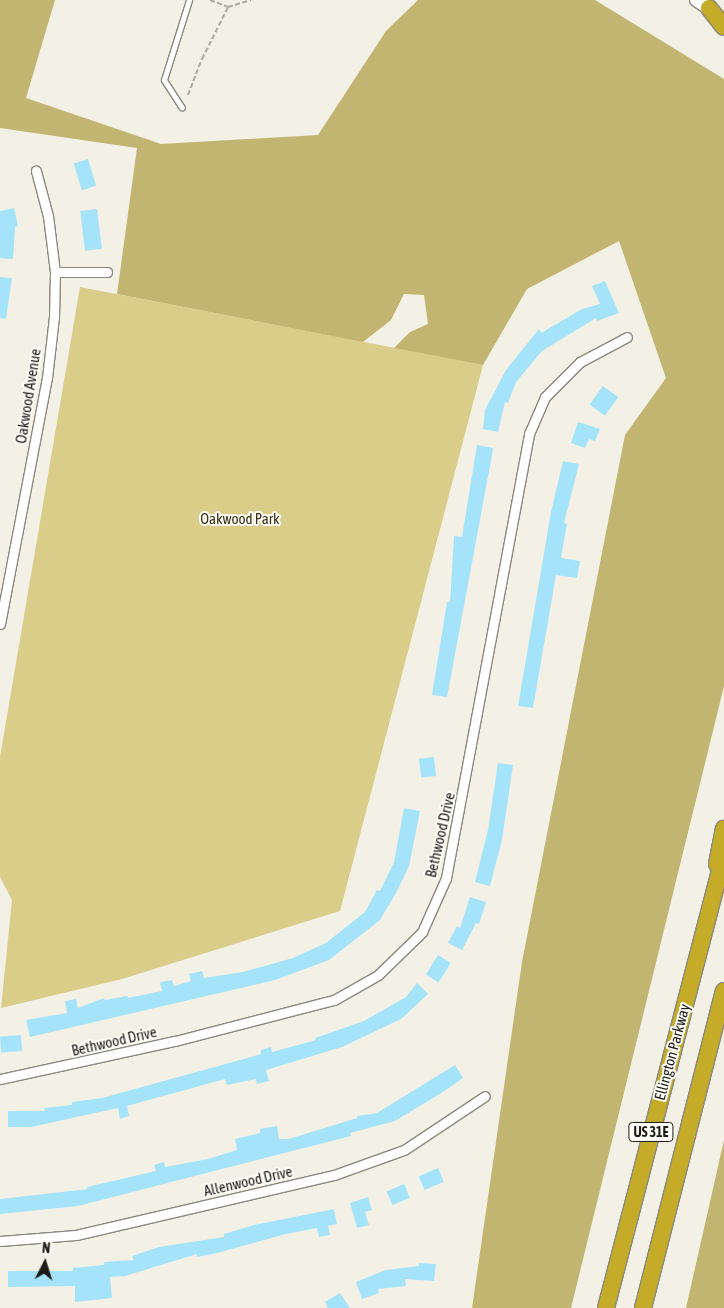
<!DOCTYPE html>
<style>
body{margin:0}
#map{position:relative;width:724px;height:1308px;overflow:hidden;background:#f3f1e5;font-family:"Asap Condensed",sans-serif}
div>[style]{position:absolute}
.green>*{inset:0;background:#dacc89}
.forest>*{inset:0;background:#c2b471}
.building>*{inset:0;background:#a5e3fa;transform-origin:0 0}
.path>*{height:2px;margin-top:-1px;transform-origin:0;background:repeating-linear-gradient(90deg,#aaa99f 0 5px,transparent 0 7.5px)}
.roads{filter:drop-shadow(1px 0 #8a887e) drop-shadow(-1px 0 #8a887e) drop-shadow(0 1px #8a887e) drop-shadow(0 -1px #8a887e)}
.service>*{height:4.5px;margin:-2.25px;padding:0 2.25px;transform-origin:2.25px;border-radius:2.25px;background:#fff}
.minor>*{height:9px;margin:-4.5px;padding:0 4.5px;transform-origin:4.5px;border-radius:4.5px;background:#fff}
.secondary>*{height:12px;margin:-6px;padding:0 6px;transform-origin:6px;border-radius:6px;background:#fff}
.motorway>*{height:16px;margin:-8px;padding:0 8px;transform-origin:8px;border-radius:8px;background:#c4ab28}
span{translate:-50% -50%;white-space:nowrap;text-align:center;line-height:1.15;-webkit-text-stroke:4px #fffef9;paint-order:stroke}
.shield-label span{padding:1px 4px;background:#fffef9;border:1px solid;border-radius:4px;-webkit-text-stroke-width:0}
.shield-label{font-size:14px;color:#1c1b17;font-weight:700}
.street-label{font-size:15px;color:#1c1b17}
.park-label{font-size:15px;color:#383113}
.north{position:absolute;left:20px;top:1238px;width:50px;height:50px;-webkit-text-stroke:4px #fffef9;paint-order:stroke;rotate:5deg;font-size:14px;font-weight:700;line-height:20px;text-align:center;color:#1c1b17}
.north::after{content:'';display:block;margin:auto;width:18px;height:22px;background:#1c1b17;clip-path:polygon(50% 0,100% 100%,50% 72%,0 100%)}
</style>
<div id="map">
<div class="green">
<div style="clip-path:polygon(80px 287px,483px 365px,340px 911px,122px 979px,1px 1008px,12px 900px,0 877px,0 757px)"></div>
</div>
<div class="forest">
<div style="clip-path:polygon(0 0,55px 0,26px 98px,161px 144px,318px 135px,386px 31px,418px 0,595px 0,724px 79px,724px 686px,571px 1308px,472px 1308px,522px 962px,625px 435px,666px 378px,619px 241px,527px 289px,483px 365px,394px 348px,410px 332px,428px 324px,424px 295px,404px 294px,391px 320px,363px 342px,117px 294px,137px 148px,0 128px)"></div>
<div style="clip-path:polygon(724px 1140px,724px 1308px,686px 1308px)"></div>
</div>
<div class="building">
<div style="left:88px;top:159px;width:28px;height:15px;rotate:73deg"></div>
<div style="clip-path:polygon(14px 208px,18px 226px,15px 227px,13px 259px,0 258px,0 211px)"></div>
<div style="left:97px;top:209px;width:40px;height:17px;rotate:83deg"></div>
<div style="clip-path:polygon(0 277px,12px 278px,6px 319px,0 318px)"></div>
<div style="clip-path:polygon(605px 281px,619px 313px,597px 321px,596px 318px,542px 351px,516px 382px,508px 403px,505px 402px,498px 432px,483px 429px,485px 410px,506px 370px,539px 329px,541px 333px,582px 309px,600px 304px,592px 286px)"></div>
<div style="left:603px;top:386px;width:19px;height:23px;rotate:36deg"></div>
<div style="clip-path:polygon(578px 422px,600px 429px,595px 441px,589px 439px,585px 448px,571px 443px)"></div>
<div style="clip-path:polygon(477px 445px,493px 448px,490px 466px,447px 697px,432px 695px,447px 602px,450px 602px,454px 536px,462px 537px)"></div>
<div style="clip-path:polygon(563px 461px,579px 464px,564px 523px,567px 524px,561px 558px,580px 561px,577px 578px,556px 575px,533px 708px,518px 706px,551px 512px)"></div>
<div style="left:434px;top:757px;width:19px;height:15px;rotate:84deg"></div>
<div style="clip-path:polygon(498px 763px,513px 765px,502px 840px,490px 886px,475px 882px,488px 830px)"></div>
<div style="clip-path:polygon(404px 808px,420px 811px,409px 866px,397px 891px,380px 920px,329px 960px,275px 980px,30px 1037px,26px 1020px,67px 1013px,65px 1001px,76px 999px,78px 1008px,104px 998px,105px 1000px,127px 996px,128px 998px,157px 992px,162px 991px,160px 982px,172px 980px,174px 986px,191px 981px,189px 974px,202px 971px,204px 978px,243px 972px,293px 958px,326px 943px,365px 912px,377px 890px,380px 891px,394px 862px)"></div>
<div style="clip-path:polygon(470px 897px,486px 902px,479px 924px,476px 923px,462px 950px,448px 943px,457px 926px,460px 928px)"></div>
<div style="left:438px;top:955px;width:15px;height:23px;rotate:32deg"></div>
<div style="clip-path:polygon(417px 983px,428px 994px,401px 1019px,342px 1047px,266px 1070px,269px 1081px,257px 1084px,256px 1079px,227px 1085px,225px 1079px,127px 1106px,129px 1116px,120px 1119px,118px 1108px,31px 1127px,8px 1127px,8px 1111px,45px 1111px,44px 1108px,72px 1105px,72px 1102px,102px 1098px,251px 1057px,261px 1054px,261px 1050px,271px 1047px,272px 1052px,316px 1040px,315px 1038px,364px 1021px,406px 997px)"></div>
<div style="left:21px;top:1035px;width:16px;height:21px;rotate:86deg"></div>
<div style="clip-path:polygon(455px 1065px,463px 1078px,443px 1092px,395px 1121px,350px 1133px,351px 1136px,78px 1206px,0 1214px,0 1199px,88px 1189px,87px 1187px,156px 1171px,154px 1165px,164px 1162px,165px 1167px,208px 1159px,237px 1150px,235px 1139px,260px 1133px,260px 1129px,277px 1126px,279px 1139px,289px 1139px,357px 1118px,357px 1116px,377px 1113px)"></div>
<div style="left:438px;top:1168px;width:15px;height:21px;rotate:67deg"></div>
<div style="left:404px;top:1184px;width:15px;height:19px;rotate:67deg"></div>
<div style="clip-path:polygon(368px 1197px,372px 1210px,365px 1212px,369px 1225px,357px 1228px,350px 1203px)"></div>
<div style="clip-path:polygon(334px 1209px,337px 1224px,328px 1226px,330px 1235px,319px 1237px,317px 1228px,286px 1234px,217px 1253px,197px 1257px,197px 1254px,125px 1276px,110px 1277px,112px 1298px,75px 1302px,75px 1286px,8px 1287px,8px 1271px,73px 1271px,73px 1268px,104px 1265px,104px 1262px,134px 1260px,132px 1256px,159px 1247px,224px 1237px,224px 1234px,254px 1225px)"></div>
<div style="clip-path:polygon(419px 1263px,436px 1264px,434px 1281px,405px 1279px,406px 1286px,378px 1289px,379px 1293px,362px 1299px,356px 1282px,386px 1270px,419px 1266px)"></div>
<div style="clip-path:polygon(340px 1293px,350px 1308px,328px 1308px,325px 1302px)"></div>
</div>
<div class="path">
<div style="left:210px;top:0;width:19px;rotate:21deg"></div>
<div style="left:228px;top:7px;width:24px;rotate:-17deg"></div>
<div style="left:188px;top:95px;width:39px;rotate:-69deg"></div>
<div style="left:202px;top:59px;width:58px;rotate:-63.4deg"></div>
</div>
<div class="roads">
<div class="service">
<div style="left:182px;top:108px;width:33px;rotate:-123deg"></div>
<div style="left:164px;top:80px;width:84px;rotate:-72.6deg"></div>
</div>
<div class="minor">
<div style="left:55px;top:272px;width:52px"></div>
<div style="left:0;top:624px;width:250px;rotate:-79.2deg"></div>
<div style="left:47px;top:378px;width:61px;rotate:-83.5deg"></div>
<div style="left:54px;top:317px;width:45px;rotate:-88.7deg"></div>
<div style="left:55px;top:272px;width:56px;rotate:-97.1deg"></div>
<div style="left:48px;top:216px;width:47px;rotate:-104.9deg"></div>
<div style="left:0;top:1079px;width:179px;rotate:-12.3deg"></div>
<div style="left:175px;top:1041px;width:164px;rotate:-14.5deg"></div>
<div style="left:334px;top:1000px;width:51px;rotate:-29.6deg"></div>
<div style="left:378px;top:975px;width:62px;rotate:-44.3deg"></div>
<div style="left:422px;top:932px;width:59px;rotate:-66deg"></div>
<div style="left:446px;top:878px;width:452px;rotate:-79.4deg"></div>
<div style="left:529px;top:434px;width:40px;rotate:-66.6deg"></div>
<div style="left:545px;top:397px;width:49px;rotate:-45deg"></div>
<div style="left:580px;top:362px;width:53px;rotate:-28deg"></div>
<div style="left:0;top:1241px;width:76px;rotate:-4.5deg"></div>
<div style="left:76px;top:1235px;width:265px;rotate:-13.1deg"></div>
<div style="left:334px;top:1175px;width:74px;rotate:-19.7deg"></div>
<div style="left:404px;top:1150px;width:97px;rotate:-33.7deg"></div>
</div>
<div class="secondary">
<div style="left:696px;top:0;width:23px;rotate:34deg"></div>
</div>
<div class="motorway">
<div style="left:709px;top:8px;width:24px;rotate:52deg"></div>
<div style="left:717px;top:864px;width:36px;rotate:-79deg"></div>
<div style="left:606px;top:1308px;width:469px;rotate:-75.4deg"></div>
<div style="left:643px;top:1308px;width:327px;rotate:-75.7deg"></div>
</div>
</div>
<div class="shield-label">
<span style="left:651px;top:1132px">US 31E</span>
</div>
<div class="street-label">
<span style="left:28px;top:396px;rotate:-81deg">Oakwood Avenue</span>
<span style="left:440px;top:835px;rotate:-77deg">Bethwood Drive</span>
<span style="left:114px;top:1041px;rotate:-13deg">Bethwood Drive</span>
<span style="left:672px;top:1052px;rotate:-75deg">Ellington Parkway</span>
<span style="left:248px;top:1181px;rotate:-13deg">Allenwood Drive</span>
</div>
<div class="park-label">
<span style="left:240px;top:519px">Oakwood Park</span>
</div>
<div class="north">N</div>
</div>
